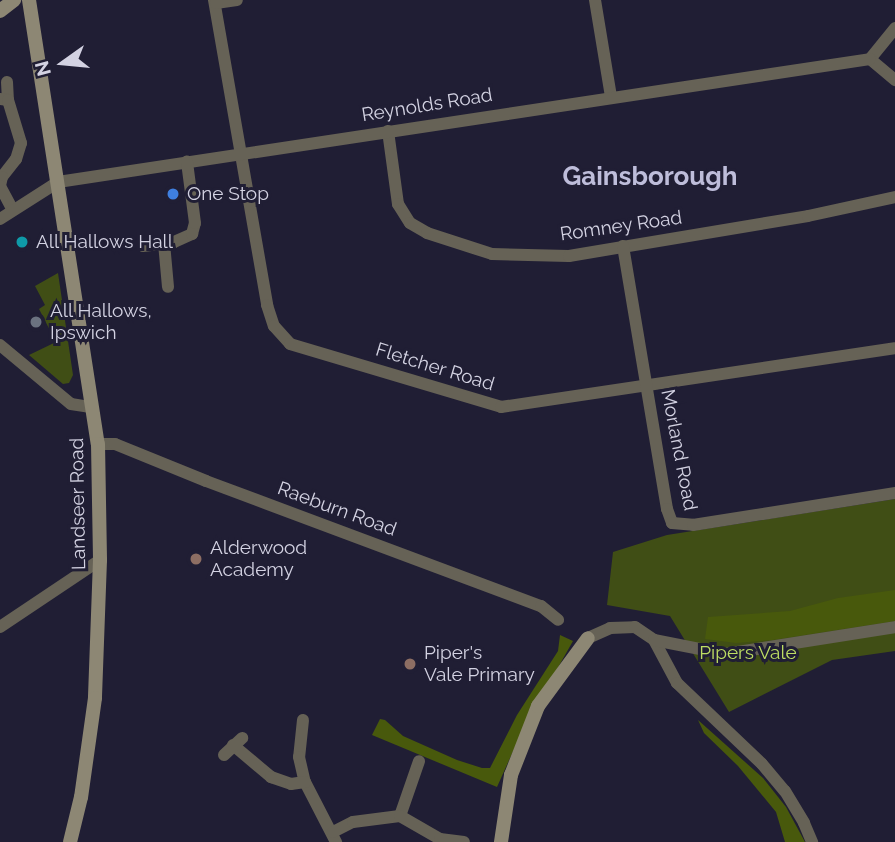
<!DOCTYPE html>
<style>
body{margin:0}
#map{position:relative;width:895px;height:842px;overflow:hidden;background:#201e34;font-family:Raleway,sans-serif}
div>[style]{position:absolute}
.green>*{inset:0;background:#404e15}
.forest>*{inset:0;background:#48590c}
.street>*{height:12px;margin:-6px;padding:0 6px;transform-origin:6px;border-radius:6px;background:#666256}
.secondary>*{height:14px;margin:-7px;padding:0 7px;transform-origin:7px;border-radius:7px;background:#8d8774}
.dots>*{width:19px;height:19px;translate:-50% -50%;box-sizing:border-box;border:4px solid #201e34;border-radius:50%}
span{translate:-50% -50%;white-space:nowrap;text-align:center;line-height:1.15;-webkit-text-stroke:6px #201e34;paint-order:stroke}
.street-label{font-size:19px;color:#d3d2e2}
.poi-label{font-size:19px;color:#d3d2e2}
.left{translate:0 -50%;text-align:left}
.park-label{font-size:19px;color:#bddd63}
.district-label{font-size:26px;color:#bebdda;font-weight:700}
.north{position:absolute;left:28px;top:28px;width:70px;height:70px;-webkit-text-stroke:5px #201e34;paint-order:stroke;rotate:255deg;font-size:19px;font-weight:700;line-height:28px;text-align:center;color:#d3d2e2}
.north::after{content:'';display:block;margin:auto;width:24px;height:32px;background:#d3d2e2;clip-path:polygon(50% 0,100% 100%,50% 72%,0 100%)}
</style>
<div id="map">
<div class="green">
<div style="clip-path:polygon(58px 273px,73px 375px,69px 383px,63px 384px,29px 355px,56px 342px,39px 309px,45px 305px,35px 286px)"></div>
<div style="clip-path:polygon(895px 499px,895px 651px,832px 660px,729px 712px,670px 616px,607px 605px,613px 552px,667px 535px)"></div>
</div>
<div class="forest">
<div style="clip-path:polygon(895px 590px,895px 621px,772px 640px,736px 643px,705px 639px,708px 617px,790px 611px,838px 598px)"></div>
<div style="clip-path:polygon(560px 635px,573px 641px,523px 729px,497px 787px,372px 735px,380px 719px,385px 720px,403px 736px,457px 760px,482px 768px,490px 768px,517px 715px,558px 651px)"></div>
<div style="clip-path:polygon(698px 720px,763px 778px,786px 807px,805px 842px,785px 842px,776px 812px,738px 766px,704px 733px)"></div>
</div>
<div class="street">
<div style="left:214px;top:0;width:310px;rotate:80.1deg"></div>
<div style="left:267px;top:305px;width:22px;rotate:72deg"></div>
<div style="left:274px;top:326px;width:24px;rotate:48deg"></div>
<div style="left:290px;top:344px;width:220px;rotate:16.6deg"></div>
<div style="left:501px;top:407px;width:398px;rotate:-8.5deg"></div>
<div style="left:595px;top:0;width:98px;rotate:80.6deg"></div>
<div style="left:216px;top:3px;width:21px;rotate:-8deg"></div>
<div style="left:870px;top:59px;width:40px;rotate:-51deg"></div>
<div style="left:870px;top:59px;width:33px;rotate:40deg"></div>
<div style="left:7px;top:82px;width:18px;rotate:87deg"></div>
<div style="left:0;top:99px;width:8px;rotate:7deg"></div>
<div style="left:8px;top:100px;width:45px;rotate:73.2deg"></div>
<div style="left:21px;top:143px;width:17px;rotate:107deg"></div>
<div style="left:16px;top:159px;width:23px;rotate:128deg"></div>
<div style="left:2px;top:177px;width:9px;rotate:103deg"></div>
<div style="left:0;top:186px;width:27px;rotate:62deg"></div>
<div style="left:388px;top:131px;width:74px;rotate:82.2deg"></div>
<div style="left:398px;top:204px;width:22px;rotate:58deg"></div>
<div style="left:410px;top:223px;width:20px;rotate:30deg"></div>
<div style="left:427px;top:233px;width:68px;rotate:17.9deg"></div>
<div style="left:492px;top:254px;width:77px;rotate:1.5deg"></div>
<div style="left:569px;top:256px;width:242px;rotate:-9.5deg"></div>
<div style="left:808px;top:216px;width:89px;rotate:-12.3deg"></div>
<div style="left:0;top:219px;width:69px;rotate:-32.5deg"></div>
<div style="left:58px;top:182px;width:821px;rotate:-8.61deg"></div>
<div style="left:164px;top:243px;width:44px;rotate:84.8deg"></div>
<div style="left:143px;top:246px;width:31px;rotate:-7deg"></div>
<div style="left:174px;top:242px;width:20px;rotate:-24deg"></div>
<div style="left:192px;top:234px;width:11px;rotate:-75deg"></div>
<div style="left:195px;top:223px;width:62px;rotate:-97.5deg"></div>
<div style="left:623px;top:246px;width:267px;rotate:80.5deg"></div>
<div style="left:667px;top:509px;width:15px;rotate:70deg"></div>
<div style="left:672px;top:523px;width:21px;rotate:5deg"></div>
<div style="left:693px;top:525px;width:205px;rotate:-9deg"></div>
<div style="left:0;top:345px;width:92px;rotate:39.7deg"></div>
<div style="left:71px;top:404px;width:20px;rotate:9deg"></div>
<div style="left:98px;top:444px;width:17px"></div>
<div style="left:115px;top:444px;width:98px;rotate:22.1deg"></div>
<div style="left:206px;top:481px;width:358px;rotate:20.5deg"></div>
<div style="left:541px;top:606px;width:22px;rotate:39deg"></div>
<div style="left:0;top:627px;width:120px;rotate:-33.8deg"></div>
<div style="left:588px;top:638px;width:24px;rotate:-24deg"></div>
<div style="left:610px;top:628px;width:25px;rotate:-2deg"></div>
<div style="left:635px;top:627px;width:23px;rotate:34deg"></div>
<div style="left:654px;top:640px;width:49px;rotate:61.9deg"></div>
<div style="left:677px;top:683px;width:117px;rotate:43.6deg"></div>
<div style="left:762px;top:764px;width:35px;rotate:50deg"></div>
<div style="left:785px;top:791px;width:37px;rotate:59deg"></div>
<div style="left:804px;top:823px;width:21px;rotate:67deg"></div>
<div style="left:654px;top:640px;width:72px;rotate:11.2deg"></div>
<div style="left:725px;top:654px;width:172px;rotate:-9deg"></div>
<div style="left:303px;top:720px;width:37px;rotate:96deg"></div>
<div style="left:299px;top:757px;width:26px;rotate:77deg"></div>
<div style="left:305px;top:782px;width:68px;rotate:62.7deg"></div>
<div style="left:233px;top:745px;width:50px;rotate:40.1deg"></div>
<div style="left:271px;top:777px;width:21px;rotate:19deg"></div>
<div style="left:291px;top:784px;width:14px;rotate:-8deg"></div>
<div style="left:224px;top:755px;width:25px;rotate:-43deg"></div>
<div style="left:400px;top:816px;width:58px;rotate:-70.9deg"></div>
<div style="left:333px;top:832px;width:22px;rotate:-27deg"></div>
<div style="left:353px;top:822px;width:47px;rotate:-7.3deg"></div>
<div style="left:400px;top:816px;width:46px;rotate:29.9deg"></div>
<div style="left:440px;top:839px;width:24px;rotate:7deg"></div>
</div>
<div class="secondary">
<div style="left:29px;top:0;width:449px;rotate:81.2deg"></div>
<div style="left:98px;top:444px;width:116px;rotate:89deg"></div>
<div style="left:100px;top:560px;width:138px;rotate:92.1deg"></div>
<div style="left:95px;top:698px;width:100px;rotate:98deg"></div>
<div style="left:81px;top:797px;width:46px;rotate:103.7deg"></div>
<div style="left:0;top:11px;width:18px;rotate:-38deg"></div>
<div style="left:501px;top:842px;width:68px;rotate:-81.5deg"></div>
<div style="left:511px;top:775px;width:74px;rotate:-68.6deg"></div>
<div style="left:538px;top:706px;width:84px;rotate:-53.7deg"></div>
</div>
<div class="dots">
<div style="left:173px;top:194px;background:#3f7fe0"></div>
<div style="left:22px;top:242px;background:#0f9aa8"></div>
<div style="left:36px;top:322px;background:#6b7280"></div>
<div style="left:196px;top:559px;background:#8d6e63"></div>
<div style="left:410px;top:664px;background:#8d6e63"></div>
</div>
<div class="street-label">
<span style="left:427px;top:105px;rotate:-9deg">Reynolds Road</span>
<span style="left:621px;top:226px;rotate:-8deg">Romney Road</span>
<span style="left:435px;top:367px;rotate:17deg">Fletcher Road</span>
<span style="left:679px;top:450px;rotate:79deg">Morland Road</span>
<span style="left:78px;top:504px;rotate:-91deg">Landseer Road</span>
<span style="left:337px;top:509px;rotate:20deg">Raeburn Road</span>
</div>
<div class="poi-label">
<span class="left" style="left:187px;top:194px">One Stop</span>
<span class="left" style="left:36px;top:242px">All Hallows Hall</span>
<span class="left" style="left:50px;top:322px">All Hallows,<br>Ipswich</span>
<span class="left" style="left:210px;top:559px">Alderwood<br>Academy</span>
<span class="left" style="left:424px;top:664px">Piper's<br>Vale Primary</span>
</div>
<div class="park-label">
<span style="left:748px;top:653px">Pipers Vale</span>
</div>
<div class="district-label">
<span style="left:650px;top:177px">Gainsborough</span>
</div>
<div class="north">N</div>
</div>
